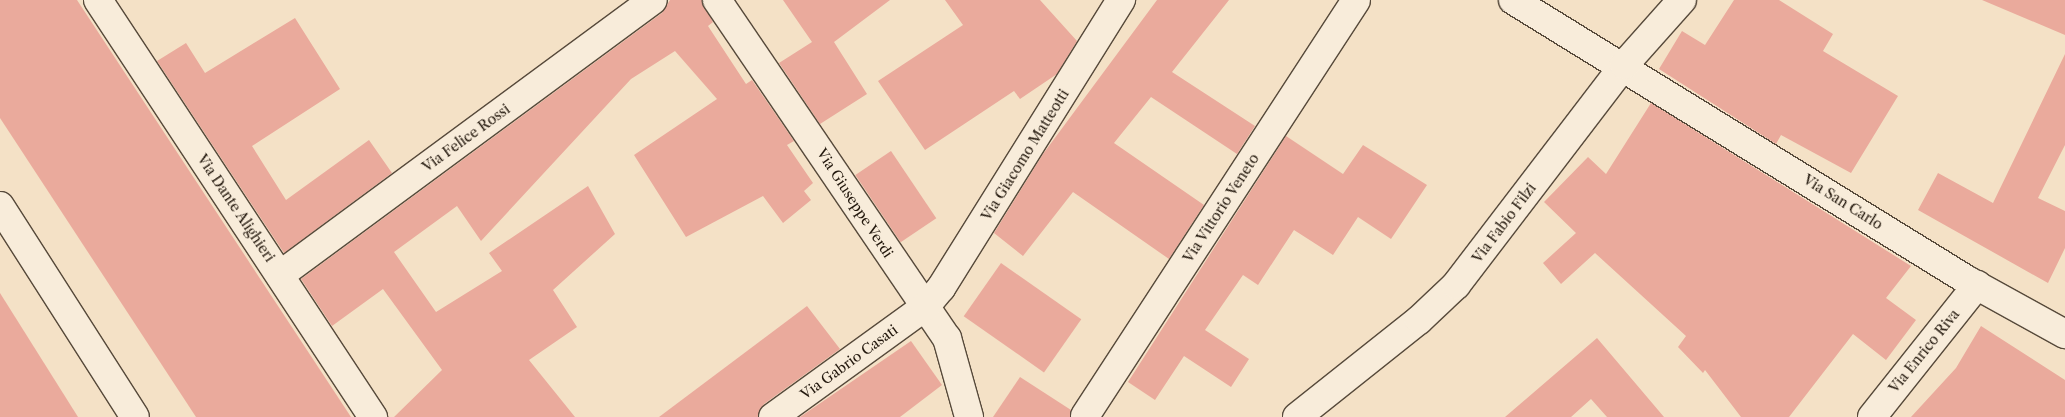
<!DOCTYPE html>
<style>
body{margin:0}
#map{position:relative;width:2065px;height:417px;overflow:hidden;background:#f4e1c6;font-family:"Libre Caslon Text",serif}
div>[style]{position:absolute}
.building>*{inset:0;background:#eaaa9c;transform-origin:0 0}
.roads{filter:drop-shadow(1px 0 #574a3b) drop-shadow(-1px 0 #574a3b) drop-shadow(0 1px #574a3b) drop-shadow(0 -1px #574a3b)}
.minor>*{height:28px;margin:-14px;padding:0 14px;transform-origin:14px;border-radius:14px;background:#f8ecda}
span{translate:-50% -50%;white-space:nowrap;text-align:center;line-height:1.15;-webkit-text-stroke:4px #f8ecda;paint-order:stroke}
.street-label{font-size:14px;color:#23180d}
</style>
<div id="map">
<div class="building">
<div style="clip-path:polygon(0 0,77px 0,351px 417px,196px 417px,0 118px)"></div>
<div style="clip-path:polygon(670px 0,702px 0,713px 22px,708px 26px,746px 84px,752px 80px,794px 141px,787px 145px,813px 183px,804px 191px,811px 200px,783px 223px,763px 196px,686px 237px,634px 155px,717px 99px,675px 51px,631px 79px,481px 241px,457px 206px,394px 252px,436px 312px,502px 271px,489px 253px,588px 186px,615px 234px,553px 290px,577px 327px,529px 360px,575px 417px,394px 417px,442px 370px,383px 289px,332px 326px,301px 279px,662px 13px)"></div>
<div style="clip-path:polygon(783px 0,890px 0,834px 42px,867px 94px,820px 124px,779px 63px,812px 42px)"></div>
<div style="clip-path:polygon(945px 0,1040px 0,1077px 41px,1057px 74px,1020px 99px,1014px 91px,925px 150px,878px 81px,963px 25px)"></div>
<div style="clip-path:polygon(1157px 0,1229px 0,1172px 72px,1255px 126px,1237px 154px,1151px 97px,1114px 143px,1204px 205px,1169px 259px,1073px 192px,1023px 256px,994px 233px,1043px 154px)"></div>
<div style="clip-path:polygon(1734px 0,1779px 0,1833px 34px,1823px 51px,1898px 96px,1851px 173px,1781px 135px,1776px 144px,1659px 69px,1682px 31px,1705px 45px)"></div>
<div style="clip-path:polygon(1982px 0,2065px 0,2065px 35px)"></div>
<div style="clip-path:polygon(295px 18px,340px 89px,252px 146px,286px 200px,369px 140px,392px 173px,284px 253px,157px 61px,186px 43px,205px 73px)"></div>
<div style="clip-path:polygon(2065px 54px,2065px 145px,2038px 198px,2065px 211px,2065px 248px,2048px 283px,1918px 210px,1938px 173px,1993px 203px)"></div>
<div style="clip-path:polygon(1651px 103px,1911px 266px,1886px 298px,1916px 320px,1886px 360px,1853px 334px,1789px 417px,1741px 417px,1705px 370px,1703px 373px,1678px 347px,1686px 336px,1595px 253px,1561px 284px,1543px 263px,1576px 233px,1544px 202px,1588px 157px,1606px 174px)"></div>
<div style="clip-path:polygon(1286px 136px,1343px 174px,1363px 145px,1427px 185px,1391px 239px,1358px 217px,1333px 255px,1294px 230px,1258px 285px,1243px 275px,1205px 330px,1249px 359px,1231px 387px,1184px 356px,1155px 400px,1128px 382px)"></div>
<div style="left:891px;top:151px;width:81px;height:43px;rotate:56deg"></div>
<div style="left:1001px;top:263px;width:98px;height:65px;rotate:35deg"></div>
<div style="clip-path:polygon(0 293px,78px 417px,0 417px)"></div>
<div style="clip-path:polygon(807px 306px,840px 349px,764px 404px,758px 417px,659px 417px)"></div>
<div style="clip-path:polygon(1981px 326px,2065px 380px,2065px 417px,1911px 417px,1956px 368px)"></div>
<div style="clip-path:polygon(1597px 338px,1664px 417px,1607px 417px,1591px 399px,1571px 417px,1505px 417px)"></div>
<div style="clip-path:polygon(911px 341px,942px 385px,900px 417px,800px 417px)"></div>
<div style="clip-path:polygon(1020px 377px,1071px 410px,1070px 417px,993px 417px)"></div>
</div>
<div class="roads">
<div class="minor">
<div style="left:98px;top:0;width:500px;rotate:56.6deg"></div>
<div style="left:717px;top:0;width:409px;rotate:55.8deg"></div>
<div style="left:947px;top:338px;width:82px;rotate:74.4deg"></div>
<div style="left:1513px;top:0;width:533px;rotate:31.66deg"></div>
<div style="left:1967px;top:280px;width:112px;rotate:28.9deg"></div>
<div style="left:0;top:206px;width:250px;rotate:57.4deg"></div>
<div style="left:280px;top:275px;width:463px;rotate:-36.4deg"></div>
<div style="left:1085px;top:416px;width:496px;rotate:-56.9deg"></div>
<div style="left:773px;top:417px;width:188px;rotate:-35.9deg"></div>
<div style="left:925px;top:307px;width:25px;rotate:-50deg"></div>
<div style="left:941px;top:288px;width:340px;rotate:-58deg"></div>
<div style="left:1297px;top:417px;width:156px;rotate:-38.5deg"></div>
<div style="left:1419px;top:320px;width:51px;rotate:-43.4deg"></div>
<div style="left:1456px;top:285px;width:277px;rotate:-52.6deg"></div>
<div style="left:1624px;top:65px;width:87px;rotate:-48.3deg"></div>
<div style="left:1872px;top:417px;width:169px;rotate:-51.5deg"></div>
</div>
</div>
<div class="street-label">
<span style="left:466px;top:138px;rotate:-36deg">Via Felice Rossi</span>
<span style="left:1025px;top:155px;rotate:-58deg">Via Giacomo Matteotti</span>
<span style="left:1843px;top:202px;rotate:32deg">Via San Carlo</span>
<span style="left:855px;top:203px;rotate:57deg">Via Giuseppe Verdi</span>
<span style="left:236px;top:208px;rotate:56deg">Via Dante Alighieri</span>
<span style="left:1221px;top:208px;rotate:-57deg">Via Vittorio Veneto</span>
<span style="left:1504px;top:223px;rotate:-53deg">Via Fabio Filzi</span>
<span style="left:1924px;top:351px;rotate:-51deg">Via Enrico Riva</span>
<span style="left:849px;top:362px;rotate:-36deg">Via Gabrio Casati</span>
</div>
</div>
